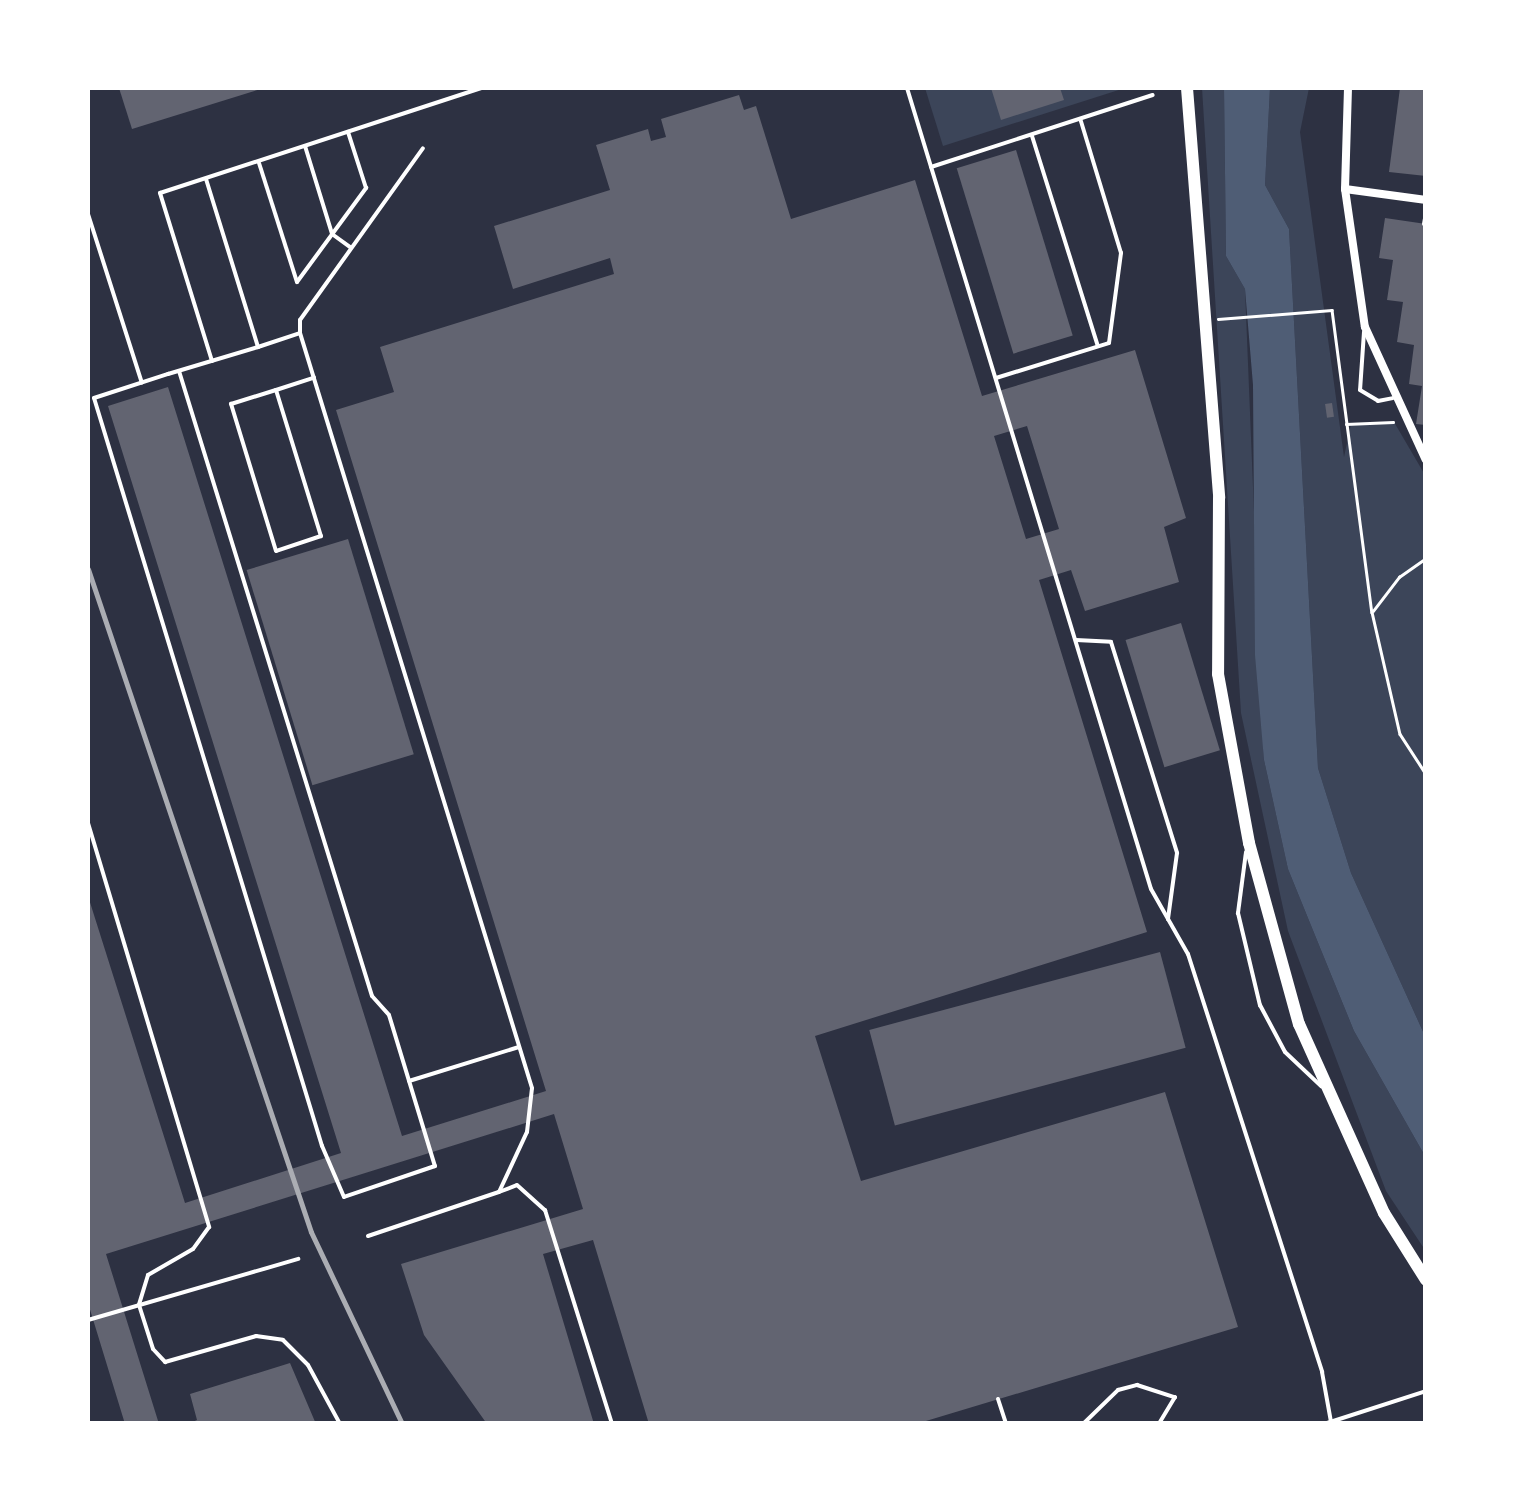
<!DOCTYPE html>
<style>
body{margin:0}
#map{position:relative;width:1513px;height:1511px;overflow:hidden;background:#2d3142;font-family:"Fira Sans",sans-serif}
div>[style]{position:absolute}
.green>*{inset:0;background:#3c4559}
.water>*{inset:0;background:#4f5d75}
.building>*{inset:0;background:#626471;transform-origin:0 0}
.path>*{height:2.5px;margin:-1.25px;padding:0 1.25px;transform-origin:1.25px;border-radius:1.25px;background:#fff}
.service>*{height:4px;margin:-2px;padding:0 2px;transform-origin:2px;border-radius:2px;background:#fff}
.minor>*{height:8px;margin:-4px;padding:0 4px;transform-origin:4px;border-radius:4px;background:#fff}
.trunk>*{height:12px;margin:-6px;padding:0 6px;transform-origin:6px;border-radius:6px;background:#fff}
.rail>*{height:5px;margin:-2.5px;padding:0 2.5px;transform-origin:2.5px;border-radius:2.5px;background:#abadb3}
span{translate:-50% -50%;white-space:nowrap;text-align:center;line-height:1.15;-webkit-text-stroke:8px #fff;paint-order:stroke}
.frame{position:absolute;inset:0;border:90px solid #fff;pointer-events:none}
</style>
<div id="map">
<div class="green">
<div style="clip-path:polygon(925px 88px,1125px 88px,943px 146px)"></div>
<div style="clip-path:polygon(1202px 88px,1224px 88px,1226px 256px,1245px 289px,1264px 760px,1288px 869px,1354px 1031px,1425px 1156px,1425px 1250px,1386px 1191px,1288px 931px,1241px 713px)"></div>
<div style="clip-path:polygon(1270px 88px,1309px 88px,1300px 132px,1344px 457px,1351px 424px,1394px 422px,1425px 475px,1425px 1036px,1351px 873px,1318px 768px,1289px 229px,1265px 185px)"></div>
</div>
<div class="water">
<div style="clip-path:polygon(1224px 88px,1270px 88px,1265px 185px,1289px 229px,1318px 768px,1351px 873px,1425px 1036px,1425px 1156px,1354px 1031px,1288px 869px,1264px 760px,1255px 655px,1253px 385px,1245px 289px,1226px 256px)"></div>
</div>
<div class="building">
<div style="clip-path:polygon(119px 88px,264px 88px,132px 129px)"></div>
<div style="clip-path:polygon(991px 88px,1060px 88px,1064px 100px,1001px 120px)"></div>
<div style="clip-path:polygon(1400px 88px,1426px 88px,1426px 176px,1389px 172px)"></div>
<div style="clip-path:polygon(evenodd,739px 95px,744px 110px,756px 106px,791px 219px,915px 180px,982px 396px,1135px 350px,1186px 518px,1164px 527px,1179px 582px,1085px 611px,1071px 570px,1039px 580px,1147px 932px,815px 1036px,861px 1181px,1165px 1092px,1238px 1327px,916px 1424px,649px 1424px,593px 1240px,543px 1254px,594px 1424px,487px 1424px,424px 1335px,401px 1264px,583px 1209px,554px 1114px,106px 1254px,159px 1424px,125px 1424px,88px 1303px,88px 896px,185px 1203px,341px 1153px,108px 406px,168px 387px,402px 1136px,546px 1091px,336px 410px,394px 392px,380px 347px,614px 274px,610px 258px,513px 289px,494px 226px,610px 190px,596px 145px,648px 129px,651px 141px,666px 137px,661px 119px,739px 95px,1027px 426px,1059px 529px,1026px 539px,994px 436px,1027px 426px)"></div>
<div style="left:1016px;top:150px;width:194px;height:62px;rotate:73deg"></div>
<div style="clip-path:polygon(1385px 218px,1426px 224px,1426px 425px,1416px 424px,1422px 386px,1409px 384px,1414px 345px,1397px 342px,1403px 302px,1387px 300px,1393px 260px,1379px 258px)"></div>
<div style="left:1332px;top:403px;width:14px;height:7px;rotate:82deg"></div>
<div style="left:348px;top:539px;width:225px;height:106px;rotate:73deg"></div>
<div style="left:1181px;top:623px;width:133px;height:58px;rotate:73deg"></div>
<div style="left:1160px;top:952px;width:99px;height:301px;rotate:75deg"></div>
<div style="clip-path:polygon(290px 1363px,316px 1424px,188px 1424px,197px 1420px,190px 1394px)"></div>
</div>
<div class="path">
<div style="left:1218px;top:319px;width:114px;rotate:-4.5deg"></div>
<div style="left:1332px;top:310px;width:305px;rotate:82.5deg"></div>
<div style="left:1372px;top:612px;width:125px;rotate:77.1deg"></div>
<div style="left:1400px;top:734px;width:48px;rotate:57deg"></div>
<div style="left:1346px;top:424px;width:47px;rotate:-2.4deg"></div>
<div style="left:1373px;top:611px;width:43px;rotate:-52.6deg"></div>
<div style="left:1399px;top:577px;width:33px;rotate:-35deg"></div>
</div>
<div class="service">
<div style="left:907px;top:88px;width:837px;rotate:73.06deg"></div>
<div style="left:1151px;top:889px;width:75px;rotate:60.4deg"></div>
<div style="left:1188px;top:954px;width:439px;rotate:72.2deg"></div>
<div style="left:1322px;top:1372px;width:51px;rotate:79.8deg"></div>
<div style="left:1032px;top:136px;width:220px;rotate:72.6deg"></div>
<div style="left:305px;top:146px;width:92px;rotate:72.9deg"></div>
<div style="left:332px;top:234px;width:22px;rotate:36deg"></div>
<div style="left:259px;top:163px;width:125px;rotate:72.3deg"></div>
<div style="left:297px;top:282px;width:117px;rotate:-53.7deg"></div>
<div style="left:366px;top:188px;width:59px;rotate:-107.8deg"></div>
<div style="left:931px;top:167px;width:233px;rotate:-18deg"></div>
<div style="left:206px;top:179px;width:176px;rotate:72.8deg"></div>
<div style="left:88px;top:214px;width:177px;rotate:72.3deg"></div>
<div style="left:1424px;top:224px;width:11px;rotate:-80deg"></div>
<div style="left:1364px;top:332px;width:58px;rotate:93.9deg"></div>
<div style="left:1360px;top:390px;width:21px;rotate:31deg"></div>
<div style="left:1378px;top:401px;width:15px;rotate:-11deg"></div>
<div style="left:212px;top:361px;width:176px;rotate:-107.2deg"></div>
<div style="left:160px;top:193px;width:338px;rotate:-18.1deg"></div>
<div style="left:179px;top:371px;width:654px;rotate:72.84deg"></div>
<div style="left:372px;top:996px;width:25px;rotate:48deg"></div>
<div style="left:389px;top:1015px;width:158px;rotate:73.1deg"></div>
<div style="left:435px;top:1166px;width:96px;rotate:161.2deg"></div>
<div style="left:344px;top:1197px;width:56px;rotate:-113.3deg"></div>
<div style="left:322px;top:1146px;width:782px;rotate:-106.95deg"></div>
<div style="left:94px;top:398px;width:78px;rotate:-18deg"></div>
<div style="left:168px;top:374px;width:94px;rotate:-16.7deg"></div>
<div style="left:258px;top:347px;width:44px;rotate:-18.4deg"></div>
<div style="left:996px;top:378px;width:118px;rotate:-17.2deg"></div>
<div style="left:1109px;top:343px;width:91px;rotate:-82.4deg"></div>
<div style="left:1121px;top:253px;width:138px;rotate:-106.9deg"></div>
<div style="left:276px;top:390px;width:153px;rotate:72.9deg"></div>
<div style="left:321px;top:536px;width:47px;rotate:161.6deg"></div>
<div style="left:276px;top:551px;width:154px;rotate:-107deg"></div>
<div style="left:231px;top:404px;width:47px;rotate:-17.3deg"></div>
<div style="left:276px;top:390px;width:40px;rotate:-18deg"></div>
<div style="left:1076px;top:640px;width:35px;rotate:3deg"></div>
<div style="left:1111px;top:642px;width:221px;rotate:72.6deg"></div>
<div style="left:1177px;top:853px;width:67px;rotate:97.8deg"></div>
<div style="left:88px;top:823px;width:422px;rotate:73.3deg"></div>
<div style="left:209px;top:1227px;width:27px;rotate:126deg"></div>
<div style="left:193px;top:1249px;width:52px;rotate:150deg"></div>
<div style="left:148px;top:1275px;width:31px;rotate:107deg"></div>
<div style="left:139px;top:1305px;width:46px;rotate:72.3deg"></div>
<div style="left:153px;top:1349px;width:18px;rotate:47deg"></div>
<div style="left:165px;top:1362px;width:95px;rotate:-15.9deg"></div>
<div style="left:256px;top:1336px;width:27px;rotate:8deg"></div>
<div style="left:283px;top:1340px;width:35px;rotate:45deg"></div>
<div style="left:308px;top:1365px;width:67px;rotate:61.5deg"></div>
<div style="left:1246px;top:852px;width:62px;rotate:97.5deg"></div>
<div style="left:1238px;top:913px;width:95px;rotate:76.6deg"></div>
<div style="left:1260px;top:1005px;width:53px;rotate:62deg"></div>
<div style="left:1285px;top:1052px;width:50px;rotate:43.4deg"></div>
<div style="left:409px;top:1081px;width:115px;rotate:-17.2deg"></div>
<div style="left:499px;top:1192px;width:19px;rotate:-21deg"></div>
<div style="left:517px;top:1185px;width:38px;rotate:42deg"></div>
<div style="left:545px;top:1210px;width:224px;rotate:72.6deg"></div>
<div style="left:368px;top:1236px;width:138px;rotate:-18.6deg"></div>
<div style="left:499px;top:1192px;width:66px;rotate:-65deg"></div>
<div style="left:527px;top:1132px;width:44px;rotate:-83.5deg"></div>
<div style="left:532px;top:1088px;width:790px;rotate:-107.08deg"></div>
<div style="left:300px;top:333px;width:13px;rotate:-90deg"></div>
<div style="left:300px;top:320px;width:211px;rotate:-54.4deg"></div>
<div style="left:88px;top:1320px;width:219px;rotate:-16.2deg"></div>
<div style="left:998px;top:1399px;width:26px;rotate:72deg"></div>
<div style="left:1083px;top:1424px;width:49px;rotate:-44.2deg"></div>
<div style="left:1118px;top:1390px;width:20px;rotate:-15deg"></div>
<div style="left:1137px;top:1385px;width:40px;rotate:18deg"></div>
<div style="left:1175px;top:1397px;width:31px;rotate:121deg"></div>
<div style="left:1324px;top:1424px;width:107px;rotate:-17.9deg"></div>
</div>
<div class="minor">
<div style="left:1348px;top:88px;width:101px;rotate:91.7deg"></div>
<div style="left:1345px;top:189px;width:139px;rotate:81.8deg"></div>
<div style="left:1365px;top:327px;width:146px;rotate:65.4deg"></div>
<div style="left:1345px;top:189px;width:82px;rotate:7.7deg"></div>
</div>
<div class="trunk">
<div style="left:1187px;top:88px;width:411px;rotate:85.5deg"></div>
<div style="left:1219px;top:498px;width:176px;rotate:90.3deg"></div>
<div style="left:1218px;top:674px;width:172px;rotate:79.6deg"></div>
<div style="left:1249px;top:843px;width:188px;rotate:74.6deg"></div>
<div style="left:1299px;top:1024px;width:207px;rotate:65.8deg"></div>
<div style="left:1384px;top:1213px;width:79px;rotate:57.9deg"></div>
</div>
<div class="rail">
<div style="left:88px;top:569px;width:699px;rotate:71.41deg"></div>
<div style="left:311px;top:1232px;width:212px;rotate:64.6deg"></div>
</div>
<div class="frame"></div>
</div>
